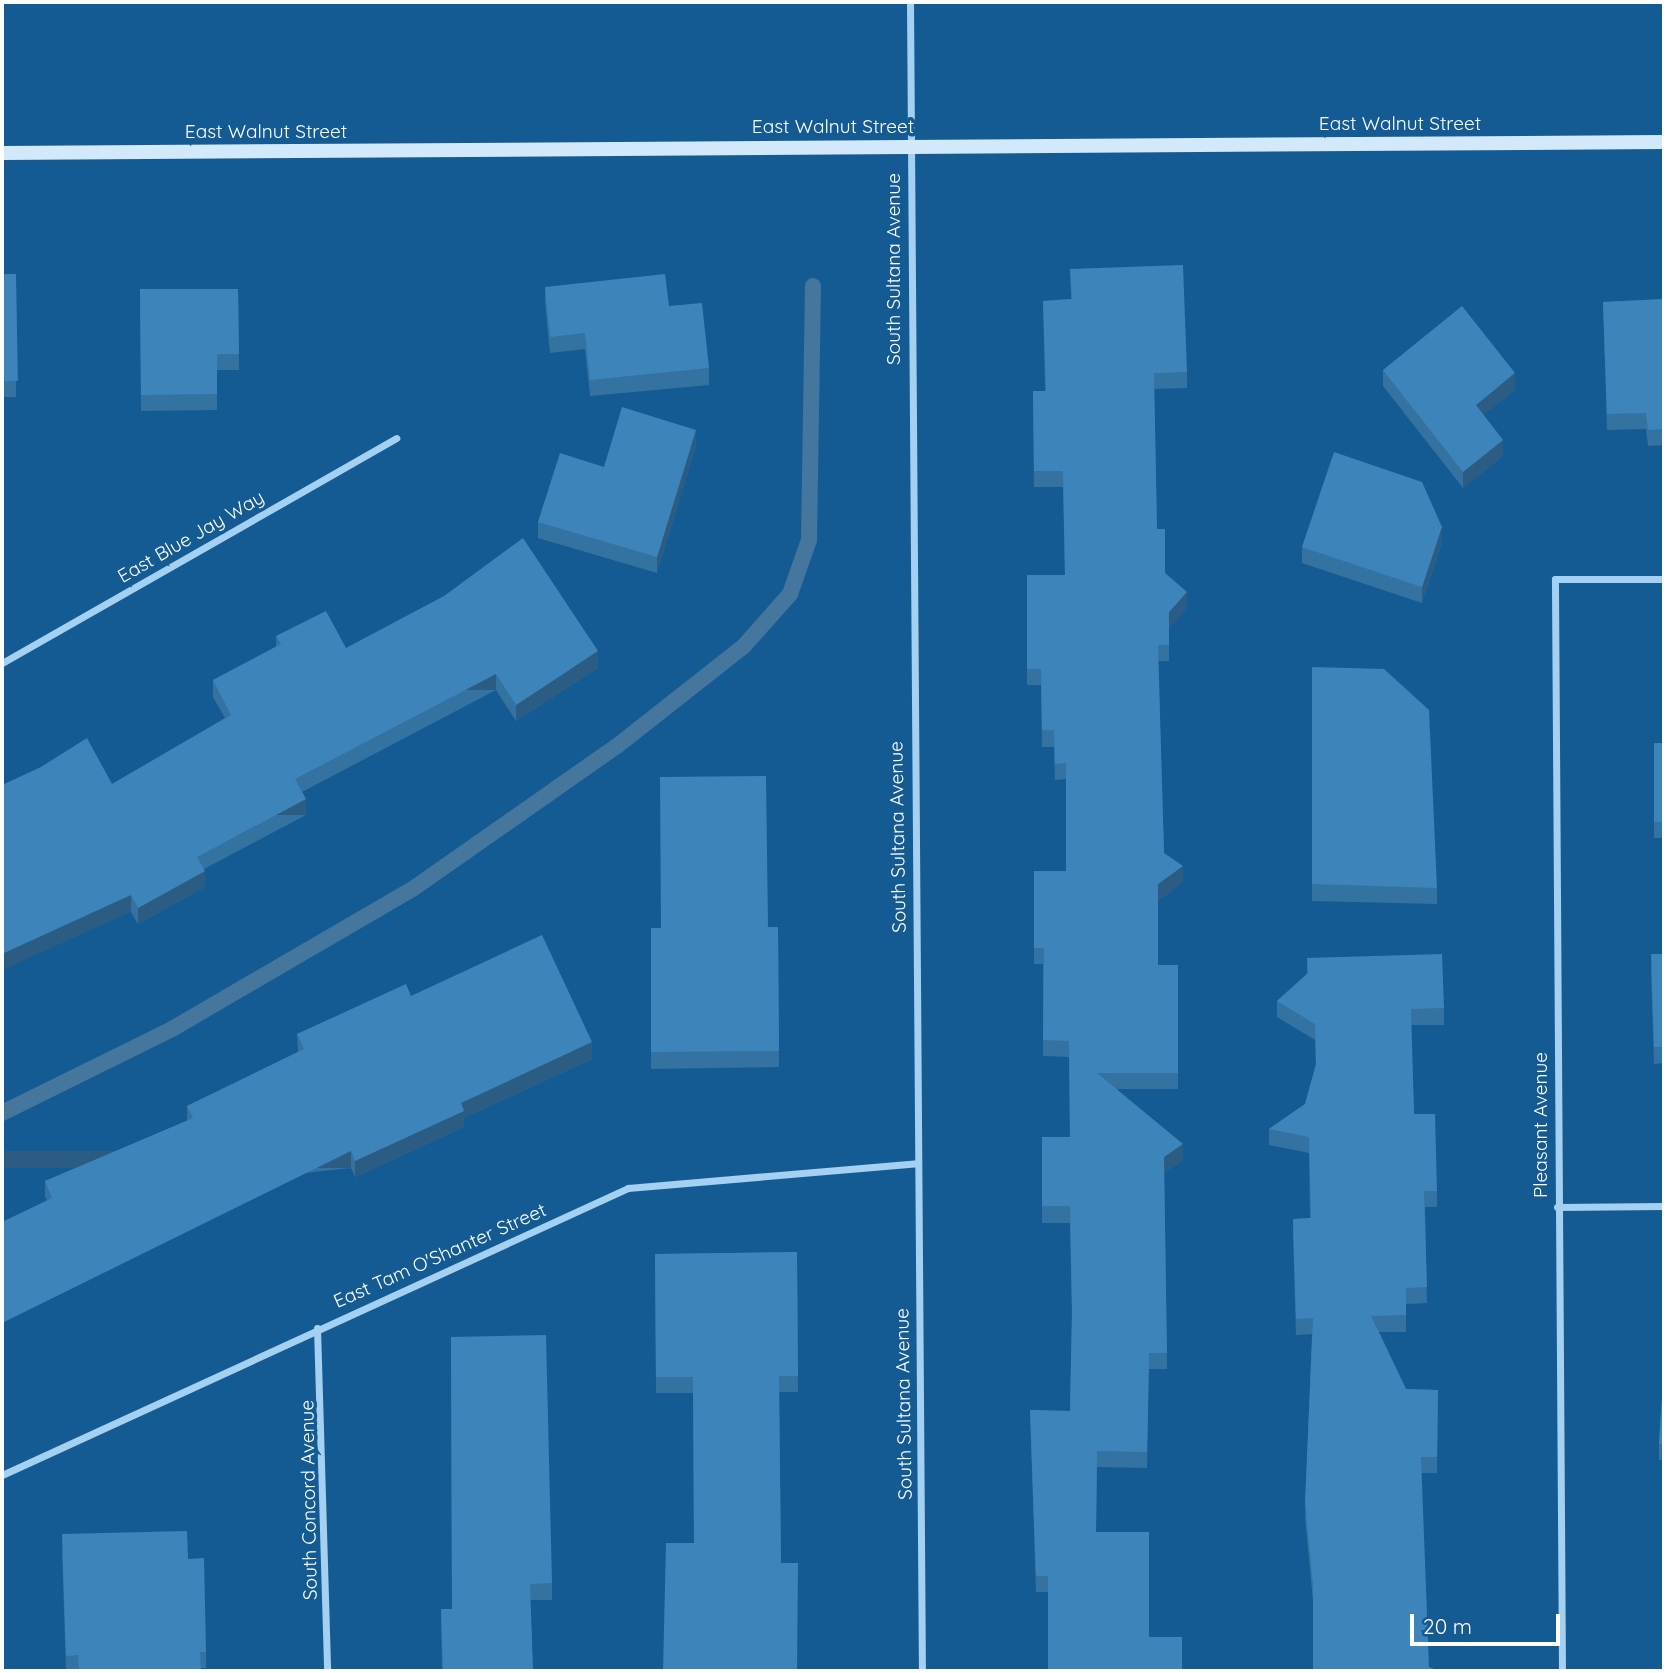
<!DOCTYPE html>
<style>
body{margin:0}
#map{position:relative;width:1666px;height:1673px;overflow:hidden;background:#155b93;font-family:Quicksand,sans-serif}
div>[style]{position:absolute}
.stream>*{height:16px;margin:-8px;padding:0 8px;transform-origin:8px;border-radius:8px;background:#44769e}
.street>*{height:7px;margin:-3.5px;padding:0 3.5px;transform-origin:3.5px;border-radius:3.5px;background:#a4d0f1}
.secondary>*{height:14px;margin:-7px;padding:0 7px;transform-origin:7px;border-radius:7px;background:#d2e9fc}
.wall>*{inset:0;background:#3472a1;transform-origin:0 0}
.shaded-wall>*{inset:0;background:#2b5c83;transform-origin:0 0}
.building>*{inset:0;background:#3d84bb;transform-origin:0 0}
span{translate:-50% -50%;white-space:nowrap;text-align:center;line-height:1.15;-webkit-text-stroke:7px #155b93;paint-order:stroke}
.street-label{font-size:19px;color:#fff}
.frame{position:absolute;inset:0;border:4px solid #fff;pointer-events:none}
.scale{position:absolute;left:1410px;top:1614px;width:150px;height:32px;box-sizing:border-box;border:4px solid #fff;border-top:0;padding-left:9px;font-size:21px;line-height:24px;white-space:nowrap;color:#fff;-webkit-text-stroke:5px #155b93;paint-order:stroke}
</style>
<div id="map">
<div class="stream">
<div style="left:2px;top:1113px;width:190px;rotate:-26.3deg"></div>
<div style="left:172px;top:1029px;width:280px;rotate:-30.2deg"></div>
<div style="left:414px;top:888px;width:248px;rotate:-35deg"></div>
<div style="left:617px;top:746px;width:160px;rotate:-38.2deg"></div>
<div style="left:743px;top:647px;width:71px;rotate:-48.4deg"></div>
<div style="left:790px;top:594px;width:57px;rotate:-70.6deg"></div>
<div style="left:809px;top:540px;width:254px;rotate:-89.1deg"></div>
</div>
<div class="street">
<div style="left:910px;top:2px;width:1669px;rotate:89.59deg"></div>
<div style="left:2px;top:663px;width:454px;rotate:-29.7deg"></div>
<div style="left:1557px;top:1207px;width:107px;rotate:-0.5deg"></div>
<div style="left:317px;top:1328px;width:343px;rotate:88.3deg"></div>
<div style="left:2px;top:1475px;width:689px;rotate:-24.63deg"></div>
<div style="left:628px;top:1188px;width:290px;rotate:-4.9deg"></div>
<div style="left:1562px;top:1671px;width:1092px;rotate:-90.37deg"></div>
<div style="left:1555px;top:579px;width:109px"></div>
</div>
<div class="secondary">
<div style="left:2px;top:153px;width:1662px;rotate:-0.38deg"></div>
</div>
<div class="wall">
<div style="clip-path:polygon(1070px 269px,1187px 372px,1187px 388px,1154px 389px,1157px 529px,1165px 573px,1187px 608px,1169px 628px,1169px 661px,1158px 661px,1164px 853px,1183px 882px,1158px 901px,1158px 965px,1178px 965px,1178px 1089px,1117px 1089px,1183px 1160px,1164px 1173px,1167px 1369px,1149px 1369px,1147px 1468px,1097px 1467px,1096px 1532px,1149px 1637px,1182px 1671px,1048px 1592px,1036px 1592px,1030px 1410px,1070px 1411px,1072px 1318px,1070px 1223px,1042px 1223px,1042px 1137px,1070px 1137px,1069px 1057px,1043px 1056px,1043px 964px,1034px 964px,1034px 871px,1066px 871px,1066px 779px,1055px 780px,1054px 747px,1042px 747px,1041px 685px,1027px 685px,1027px 575px,1065px 575px,1063px 487px,1034px 487px,1033px 391px,1045px 391px,1043px 301px,1071px 299px)"></div>
<div style="left:16px;top:274px;width:123px;height:14px;rotate:90deg"></div>
<div style="clip-path:polygon(545px 287px,669px 306px,709px 368px,709px 385px,590px 396px,585px 349px,550px 353px,545px 303px)"></div>
<div style="clip-path:polygon(140px 289px,238px 289px,239px 370px,217px 370px,217px 410px,141px 411px)"></div>
<div style="clip-path:polygon(1664px 299px,1664px 445px,1648px 446px,1646px 429px,1607px 430px,1603px 302px)"></div>
<div style="clip-path:polygon(1383px 370px,1515px 390px,1483px 415px,1503px 456px,1463px 488px,1383px 386px)"></div>
<div style="clip-path:polygon(696px 446px,657px 573px,538px 538px,538px 522px)"></div>
<div style="clip-path:polygon(1442px 543px,1422px 603px,1302px 563px,1302px 547px)"></div>
<div style="clip-path:polygon(276px 636px,346px 648px,598px 668px,516px 721px,496px 690px,302px 792px,306px 815px,204px 869px,205px 887px,138px 924px,131px 912px,112px 784px,225px 718px,213px 697px,213px 680px,276px 647px)"></div>
<div style="clip-path:polygon(1312px 667px,1437px 888px,1437px 904px,1312px 901px)"></div>
<div style="left:1654px;top:743px;width:10px;height:95px"></div>
<div style="clip-path:polygon(768px 927px,778px 927px,779px 1067px,651px 1069px,651px 928px)"></div>
<div style="clip-path:polygon(1664px 954px,1664px 1063px,1654px 1064px,1651px 970px)"></div>
<div style="clip-path:polygon(1307px 958px,1444px 1008px,1444px 1025px,1411px 1025px,1414px 1114px,1437px 1191px,1437px 1207px,1425px 1207px,1427px 1303px,1406px 1304px,1406px 1332px,1379px 1332px,1406px 1389px,1438px 1390px,1437px 1473px,1421px 1473px,1313px 1671px,1313px 1601px,1305px 1518px,1312px 1334px,1296px 1335px,1293px 1235px,1293px 1219px,1310px 1218px,1309px 1153px,1269px 1145px,1269px 1129px,1305px 1104px,1316px 1065px,1315px 1040px,1277px 1017px,1277px 1001px,1307px 974px)"></div>
<div style="clip-path:polygon(411px 996px,592px 1059px,464px 1118px,464px 1127px,355px 1177px,351px 1168px,47px 1200px,45px 1197px,45px 1181px,187px 1121px,187px 1106px,298px 1052px,297px 1034px)"></div>
<div style="clip-path:polygon(797px 1252px,798px 1392px,779px 1392px,781px 1563px,797px 1671px,694px 1543px,693px 1393px,656px 1393px,655px 1254px)"></div>
<div style="clip-path:polygon(451px 1337px,552px 1583px,552px 1600px,530px 1600px,533px 1671px,442px 1671px,441px 1609px,452px 1609px)"></div>
<div style="clip-path:polygon(1664px 1367px,1664px 1460px,1659px 1460px,1659px 1444px)"></div>
<div style="clip-path:polygon(62px 1550px,188px 1559px,206px 1652px,206px 1668px,201px 1668px,201px 1671px,66px 1671px)"></div>
</div>
<div class="shaded-wall">
<div style="clip-path:polygon(1515px 373px,1515px 390px,1476px 421px,1476px 405px)"></div>
<div style="clip-path:polygon(696px 430px,696px 446px,657px 573px,657px 557px)"></div>
<div style="clip-path:polygon(1503px 440px,1503px 456px,1463px 488px,1463px 472px)"></div>
<div style="clip-path:polygon(1442px 527px,1442px 543px,1422px 603px,1422px 587px)"></div>
<div style="clip-path:polygon(1187px 592px,1187px 608px,1169px 628px,1169px 612px)"></div>
<div style="clip-path:polygon(598px 651px,598px 668px,516px 721px,516px 705px)"></div>
<div style="left:496px;top:674px;width:16px;height:227px;rotate:90deg"></div>
<div style="left:306px;top:799px;width:16px;height:123px;rotate:90deg"></div>
<div style="clip-path:polygon(1183px 866px,1183px 882px,1158px 901px,1158px 884px)"></div>
<div style="clip-path:polygon(205px 871px,205px 887px,138px 924px,138px 908px)"></div>
<div style="clip-path:polygon(131px 895px,131px 912px,2px 970px,2px 954px)"></div>
<div style="clip-path:polygon(592px 1042px,592px 1059px,464px 1118px,464px 1127px,355px 1177px,355px 1161px,461px 1103px)"></div>
<div style="clip-path:polygon(1183px 1144px,1183px 1160px,1164px 1173px,1164px 1157px)"></div>
<div style="left:351px;top:1151px;width:17px;height:389px;rotate:90deg"></div>
</div>
<div class="building">
<div style="clip-path:polygon(1183px 265px,1187px 372px,1154px 373px,1157px 529px,1165px 529px,1165px 573px,1187px 592px,1169px 612px,1169px 645px,1158px 645px,1164px 853px,1183px 866px,1158px 884px,1158px 965px,1178px 965px,1178px 1073px,1097px 1073px,1183px 1144px,1164px 1157px,1167px 1353px,1149px 1353px,1147px 1452px,1097px 1451px,1096px 1532px,1149px 1532px,1149px 1637px,1182px 1637px,1182px 1671px,1048px 1671px,1048px 1576px,1036px 1576px,1030px 1410px,1070px 1411px,1072px 1310px,1070px 1206px,1042px 1206px,1042px 1137px,1070px 1137px,1069px 1041px,1043px 1040px,1044px 948px,1034px 948px,1034px 871px,1066px 871px,1066px 763px,1055px 764px,1054px 730px,1042px 730px,1041px 669px,1027px 669px,1027px 575px,1065px 575px,1063px 471px,1034px 471px,1033px 391px,1046px 391px,1043px 301px,1072px 299px,1070px 269px)"></div>
<div style="left:16px;top:274px;width:107px;height:14px;rotate:89deg"></div>
<div style="clip-path:polygon(665px 274px,669px 306px,702px 303px,709px 368px,590px 380px,585px 333px,550px 337px,545px 287px)"></div>
<div style="clip-path:polygon(140px 289px,238px 289px,239px 354px,217px 354px,217px 394px,141px 395px)"></div>
<div style="clip-path:polygon(1664px 299px,1664px 429px,1648px 430px,1646px 413px,1607px 414px,1603px 302px)"></div>
<div style="clip-path:polygon(1462px 306px,1515px 373px,1476px 405px,1503px 440px,1463px 472px,1383px 370px)"></div>
<div style="clip-path:polygon(622px 407px,696px 430px,657px 557px,538px 522px,560px 453px,604px 467px)"></div>
<div style="clip-path:polygon(1334px 452px,1422px 482px,1442px 527px,1422px 587px,1302px 547px)"></div>
<div style="clip-path:polygon(523px 538px,598px 651px,516px 705px,496px 674px,295px 779px,306px 799px,197px 857px,205px 871px,138px 908px,131px 895px,2px 954px,2px 785px,41px 767px,87px 738px,112px 784px,231px 715px,213px 680px,281px 644px,276px 636px,326px 611px,346px 648px,444px 596px)"></div>
<div style="clip-path:polygon(1312px 667px,1384px 669px,1429px 710px,1437px 888px,1312px 884px)"></div>
<div style="left:1654px;top:743px;width:10px;height:79px"></div>
<div style="clip-path:polygon(766px 776px,768px 927px,778px 927px,779px 1051px,651px 1052px,651px 928px,661px 928px,660px 777px)"></div>
<div style="clip-path:polygon(542px 935px,592px 1042px,461px 1103px,464px 1111px,355px 1161px,351px 1151px,2px 1323px,2px 1222px,52px 1198px,45px 1181px,193px 1118px,187px 1106px,304px 1049px,297px 1034px,406px 984px,411px 996px)"></div>
<div style="clip-path:polygon(1442px 954px,1444px 1008px,1411px 1009px,1414px 1114px,1435px 1114px,1437px 1191px,1424px 1191px,1427px 1287px,1406px 1288px,1406px 1315px,1371px 1316px,1406px 1389px,1438px 1390px,1437px 1457px,1421px 1457px,1429px 1667px,1439px 1671px,1313px 1671px,1313px 1585px,1305px 1502px,1313px 1318px,1296px 1319px,1293px 1219px,1311px 1218px,1309px 1137px,1269px 1129px,1305px 1104px,1316px 1064px,1315px 1024px,1277px 1001px,1308px 973px,1307px 958px)"></div>
<div style="clip-path:polygon(1651px 954px,1664px 954px,1664px 1047px,1654px 1047px)"></div>
<div style="clip-path:polygon(797px 1252px,798px 1376px,779px 1376px,781px 1563px,798px 1563px,797px 1671px,663px 1671px,666px 1543px,694px 1543px,693px 1377px,656px 1377px,655px 1254px)"></div>
<div style="clip-path:polygon(546px 1335px,552px 1583px,530px 1584px,533px 1671px,443px 1671px,441px 1609px,452px 1609px,451px 1337px)"></div>
<div style="clip-path:polygon(1664px 1367px,1664px 1444px,1659px 1444px)"></div>
<div style="clip-path:polygon(187px 1531px,188px 1559px,204px 1558px,206px 1652px,200px 1652px,201px 1671px,79px 1671px,78px 1655px,66px 1656px,62px 1534px)"></div>
</div>
<div class="street-label">
<span style="left:1400px;top:124px">East Walnut Street</span>
<span style="left:833px;top:127px">East Walnut Street</span>
<span style="left:266px;top:132px">East Walnut Street</span>
<span style="left:894px;top:269px;rotate:-90deg">South Sultana Avenue</span>
<span style="left:191px;top:537px;rotate:-30deg">East Blue Jay Way</span>
<span style="left:898px;top:837px;rotate:-91deg">South Sultana Avenue</span>
<span style="left:1541px;top:1125px;rotate:-90deg">Pleasant Avenue</span>
<span style="left:440px;top:1256px;rotate:-24deg">East Tam O'Shanter Street</span>
<span style="left:904px;top:1404px;rotate:-91deg">South Sultana Avenue</span>
<span style="left:309px;top:1500px;rotate:-91deg">South Concord Avenue</span>
</div>
<div class="frame"></div>
<div class="scale">20 m</div>
</div>
